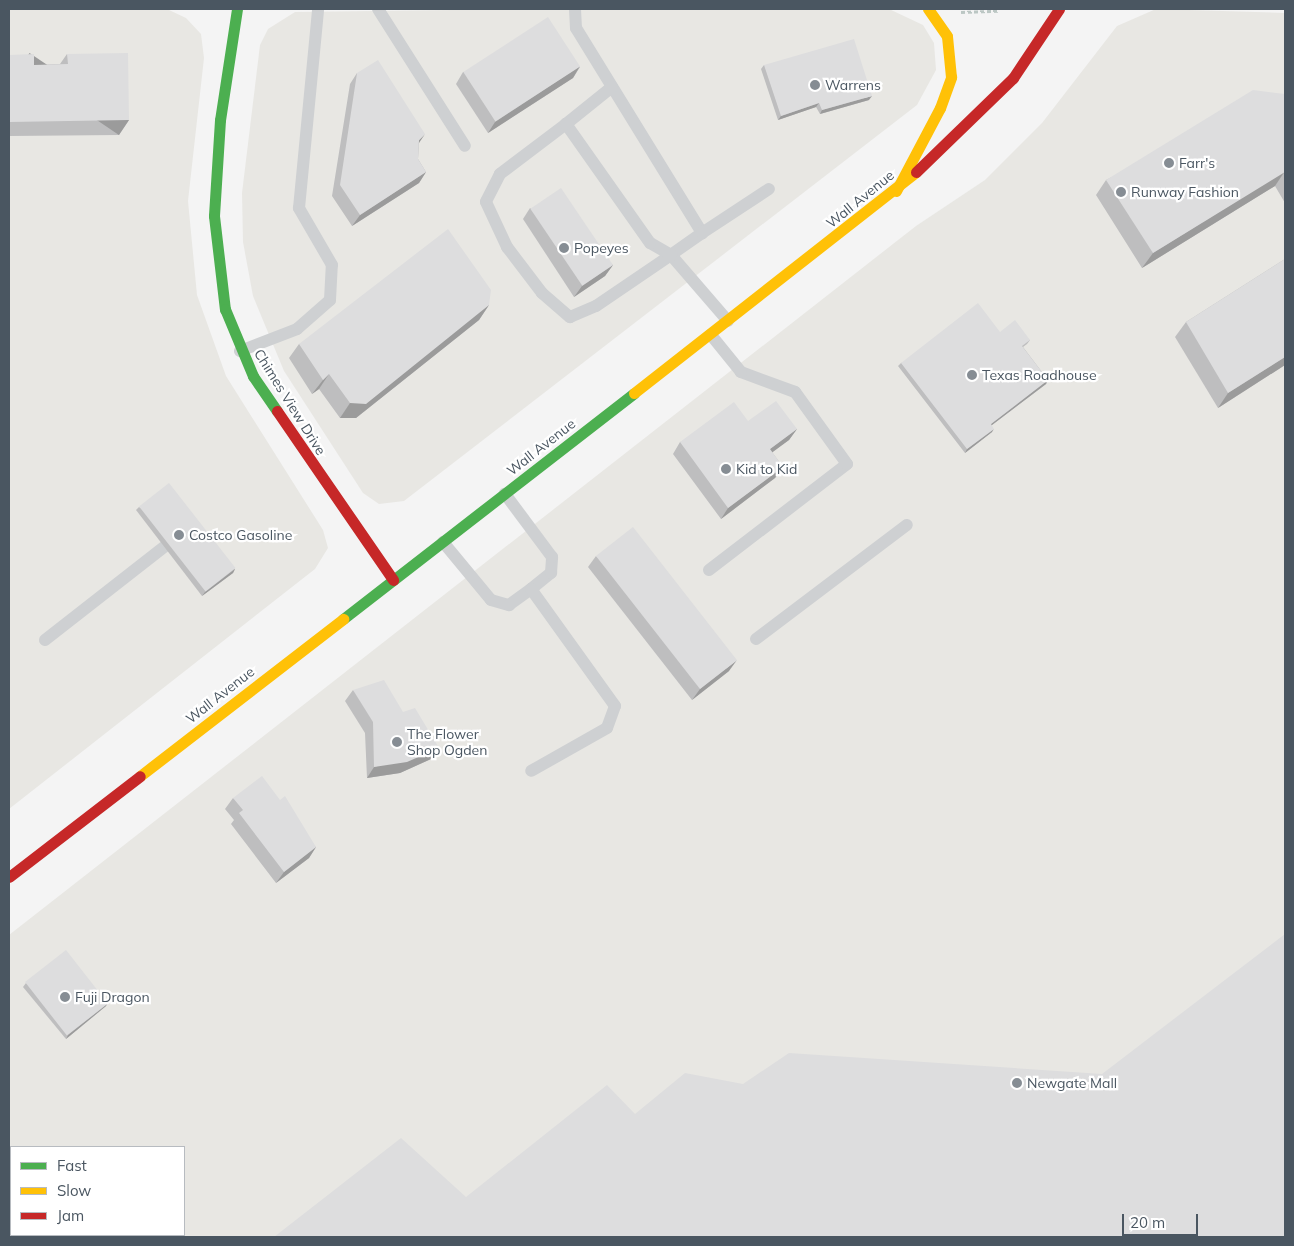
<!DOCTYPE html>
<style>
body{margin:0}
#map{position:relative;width:1294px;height:1246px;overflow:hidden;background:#f4f4f4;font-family:Mulish,sans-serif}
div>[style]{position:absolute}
.commercial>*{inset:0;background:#e8e7e3}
.path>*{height:3px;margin-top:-1.5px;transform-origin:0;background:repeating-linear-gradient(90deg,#bcc7c4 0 4px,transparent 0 6.5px)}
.lane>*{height:12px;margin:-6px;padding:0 6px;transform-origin:6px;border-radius:6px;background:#ced0d2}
.fast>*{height:11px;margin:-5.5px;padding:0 5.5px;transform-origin:5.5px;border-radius:5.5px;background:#4caf50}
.slow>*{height:11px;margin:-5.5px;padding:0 5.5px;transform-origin:5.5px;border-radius:5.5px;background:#ffc107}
.jam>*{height:11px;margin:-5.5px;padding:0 5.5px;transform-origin:5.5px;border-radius:5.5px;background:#c62828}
.wall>*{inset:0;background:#bebebf}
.shaded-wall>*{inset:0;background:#9b9b9b;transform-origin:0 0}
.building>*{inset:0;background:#ddddde;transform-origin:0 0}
.dots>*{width:14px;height:14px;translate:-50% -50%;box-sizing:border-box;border:2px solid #fff;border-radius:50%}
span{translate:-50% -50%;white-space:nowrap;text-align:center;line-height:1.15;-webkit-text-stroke:4.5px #fff;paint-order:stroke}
.poi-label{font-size:14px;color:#4a5661}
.left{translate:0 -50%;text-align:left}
.street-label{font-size:14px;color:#4a5661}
.frame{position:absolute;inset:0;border:10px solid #4a5661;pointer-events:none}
.legend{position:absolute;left:10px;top:1146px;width:175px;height:90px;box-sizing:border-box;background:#fff;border:1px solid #b7bbc0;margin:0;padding:6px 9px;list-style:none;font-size:15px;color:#4a5661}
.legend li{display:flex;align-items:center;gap:10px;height:25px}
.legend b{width:25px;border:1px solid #b7bbc0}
.scale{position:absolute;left:1122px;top:1214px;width:76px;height:22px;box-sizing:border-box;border:2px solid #4a5661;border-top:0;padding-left:6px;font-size:15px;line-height:18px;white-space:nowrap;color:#4a5661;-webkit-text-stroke:4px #fff;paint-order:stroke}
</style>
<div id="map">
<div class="commercial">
<div style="clip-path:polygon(530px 9px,889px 9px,923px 25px,934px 43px,936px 70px,917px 105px,404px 501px,379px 504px,363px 493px,284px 371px,253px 296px,243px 242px,242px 193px,260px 45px,268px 29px,295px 12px)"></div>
<div style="clip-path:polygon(evenodd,1156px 9px,1285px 13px,1285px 1237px,9px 1237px,9px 935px,916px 226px,985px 180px,1042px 123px,1117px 26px,1156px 9px,11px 1147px,184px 1147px,184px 1235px,11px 1235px,11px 1147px)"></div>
<div style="clip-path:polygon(9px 10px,169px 10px,186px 18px,201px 34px,204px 58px,188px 201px,197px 295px,226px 376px,323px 530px,328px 548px,315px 569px,9px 809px)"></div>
</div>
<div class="path">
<div style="left:961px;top:12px;width:37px;rotate:-2deg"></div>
</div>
<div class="lane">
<div style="left:378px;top:9px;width:162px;rotate:57.6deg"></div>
<div style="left:575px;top:9px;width:19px;rotate:87deg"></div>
<div style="left:576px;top:28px;width:241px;rotate:58.4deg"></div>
<div style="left:702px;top:233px;width:38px;rotate:145deg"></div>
<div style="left:671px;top:255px;width:87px;rotate:49.2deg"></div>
<div style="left:566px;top:124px;width:83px;rotate:142.9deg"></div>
<div style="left:500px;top:174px;width:31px;rotate:117deg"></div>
<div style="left:486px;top:202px;width:50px;rotate:65deg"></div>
<div style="left:507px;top:247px;width:58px;rotate:52.7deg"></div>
<div style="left:542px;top:293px;width:37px;rotate:41deg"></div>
<div style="left:570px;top:317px;width:28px;rotate:-23deg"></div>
<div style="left:596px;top:306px;width:91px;rotate:-34.2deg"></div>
<div style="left:671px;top:255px;width:24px;rotate:-150deg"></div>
<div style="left:650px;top:243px;width:146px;rotate:-125.2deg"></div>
<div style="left:566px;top:124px;width:59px;rotate:-38.8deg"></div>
<div style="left:702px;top:233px;width:80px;rotate:-33.3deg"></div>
<div style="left:240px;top:351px;width:61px;rotate:-21.1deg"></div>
<div style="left:297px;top:329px;width:44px;rotate:-41.3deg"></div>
<div style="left:330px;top:300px;width:35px;rotate:-87deg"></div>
<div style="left:332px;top:265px;width:66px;rotate:-120.1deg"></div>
<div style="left:299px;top:208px;width:200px;rotate:-84.5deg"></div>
<div style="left:443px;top:542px;width:75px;rotate:50.4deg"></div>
<div style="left:491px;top:600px;width:19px;rotate:16deg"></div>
<div style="left:509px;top:605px;width:27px;rotate:-36deg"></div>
<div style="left:531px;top:589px;width:26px;rotate:-39deg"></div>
<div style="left:551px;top:573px;width:16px;rotate:-86deg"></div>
<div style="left:552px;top:557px;width:79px;rotate:-126.7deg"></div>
<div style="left:709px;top:570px;width:174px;rotate:-37.5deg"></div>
<div style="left:847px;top:464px;width:89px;rotate:-125.8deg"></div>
<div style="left:795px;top:392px;width:58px;rotate:-159.7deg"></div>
<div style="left:741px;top:372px;width:48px;rotate:-129deg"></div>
<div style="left:531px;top:589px;width:144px;rotate:54.3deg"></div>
<div style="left:615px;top:706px;width:23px;rotate:110deg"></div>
<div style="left:607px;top:728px;width:87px;rotate:150.5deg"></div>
<div style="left:756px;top:639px;width:189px;rotate:-37.1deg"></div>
<div style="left:45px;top:640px;width:151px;rotate:-38deg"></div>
</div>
<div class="fast">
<div style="left:237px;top:9px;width:112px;rotate:98.7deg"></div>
<div style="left:220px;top:120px;width:96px;rotate:93.6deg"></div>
<div style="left:214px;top:216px;width:94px;rotate:83.3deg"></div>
<div style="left:225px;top:309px;width:73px;rotate:67.3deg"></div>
<div style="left:253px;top:376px;width:42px;rotate:55.6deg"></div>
<div style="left:343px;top:619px;width:368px;rotate:-37.8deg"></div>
</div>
<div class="slow">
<div style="left:896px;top:191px;width:94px;rotate:-62.1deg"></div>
<div style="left:940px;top:108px;width:33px;rotate:-70deg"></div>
<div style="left:951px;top:77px;width:41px;rotate:-95.6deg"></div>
<div style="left:947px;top:36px;width:33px;rotate:-125deg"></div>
<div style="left:634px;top:393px;width:358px;rotate:-38.1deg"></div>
<div style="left:140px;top:776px;width:257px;rotate:-37.7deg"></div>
</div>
<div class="jam">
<div style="left:916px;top:172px;width:135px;rotate:-44.1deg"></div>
<div style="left:1013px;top:78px;width:83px;rotate:-56.3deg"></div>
<div style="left:277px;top:411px;width:205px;rotate:55.5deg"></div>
<div style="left:9px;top:877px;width:165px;rotate:-37.6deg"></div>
</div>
<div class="wall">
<div style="clip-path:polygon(67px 54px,129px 120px,119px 135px,9px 136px,9px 55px,34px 65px,60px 64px)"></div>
<div style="clip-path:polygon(764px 65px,869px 100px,820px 114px,816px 107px,778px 120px,761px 69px)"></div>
<div style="clip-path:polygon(580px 67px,573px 78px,488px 133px,456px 84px,463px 72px)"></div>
<div style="clip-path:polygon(357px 73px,419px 144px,418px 159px,426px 172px,419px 183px,352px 226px,332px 196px,350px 84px)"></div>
<div style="clip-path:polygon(1285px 94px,1285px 203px,1275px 186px,1142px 268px,1096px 195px,1106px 180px)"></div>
<div style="clip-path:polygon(530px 208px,613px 265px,605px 276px,574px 297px,523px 219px)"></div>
<div style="clip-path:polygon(1285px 259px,1285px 365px,1218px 408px,1175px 337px,1186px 322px)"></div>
<div style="clip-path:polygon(489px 305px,479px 320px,356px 418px,340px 418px,319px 389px,312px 394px,289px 358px,299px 344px)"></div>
<div style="clip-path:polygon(1000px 332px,1030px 340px,1027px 344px,1023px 347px,1048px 380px,1046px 384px,992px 425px,992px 432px,965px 453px,898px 366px,901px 363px)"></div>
<div style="clip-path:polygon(748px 421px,797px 429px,789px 440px,772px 452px,783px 467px,775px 478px,721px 519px,673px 454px,680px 442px)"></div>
<div style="clip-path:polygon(139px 507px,235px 569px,233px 573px,202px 596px,136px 510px)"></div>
<div style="clip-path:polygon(596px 556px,729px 671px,692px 700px,588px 567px)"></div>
<div style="clip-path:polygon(353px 690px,431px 759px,400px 773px,367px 778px,365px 733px,345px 701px)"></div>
<div style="clip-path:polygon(233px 798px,316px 847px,309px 858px,276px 883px,231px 824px,234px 820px,225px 809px)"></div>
<div style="clip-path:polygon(26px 983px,106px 1006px,66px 1039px,23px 987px)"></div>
</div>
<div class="shaded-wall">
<div style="clip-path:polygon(580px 66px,573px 78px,488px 133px,495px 122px)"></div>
<div style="clip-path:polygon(872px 96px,869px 100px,820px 114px,822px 110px)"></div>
<div style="clip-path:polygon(819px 103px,816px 107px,778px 120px,781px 116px)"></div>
<div style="left:129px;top:120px;width:18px;height:120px;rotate:124deg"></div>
<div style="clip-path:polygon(425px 134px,417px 146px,419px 140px)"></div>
<div style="clip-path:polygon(1285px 171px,1275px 186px,1142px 268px,1153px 253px)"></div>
<div style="clip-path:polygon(426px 172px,419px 183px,352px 226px,360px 215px)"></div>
<div style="clip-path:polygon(613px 265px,605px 276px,574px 297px,582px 286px)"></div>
<div style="clip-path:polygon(489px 305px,479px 320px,356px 418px,340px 418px,350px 403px)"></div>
<div style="clip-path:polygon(1285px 357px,1285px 365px,1218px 408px,1228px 393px)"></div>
<div style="clip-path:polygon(329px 374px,319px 389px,312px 394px,323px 380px)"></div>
<div style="clip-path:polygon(1048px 380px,1046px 384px,988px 428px,991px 424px)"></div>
<div style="clip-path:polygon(797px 429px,789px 440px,762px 460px,770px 449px)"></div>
<div style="clip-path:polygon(994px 429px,992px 432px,965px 453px,967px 449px)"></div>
<div style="clip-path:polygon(783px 467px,775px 478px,721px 519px,728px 508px)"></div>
<div style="clip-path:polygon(235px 569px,233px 573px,202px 596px,205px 592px)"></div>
<div style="clip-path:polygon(737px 660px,729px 671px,692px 700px,700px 689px)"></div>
<div style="clip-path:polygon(439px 748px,431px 759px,400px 773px,367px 778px,374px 767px)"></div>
<div style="clip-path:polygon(316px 847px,309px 858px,276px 883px,284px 872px)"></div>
<div style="clip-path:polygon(108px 1003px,106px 1006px,66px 1039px,68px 1035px)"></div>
</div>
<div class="building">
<div style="left:548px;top:17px;width:59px;height:101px;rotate:57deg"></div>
<div style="clip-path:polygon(854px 39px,872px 96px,822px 110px,819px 103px,781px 116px,764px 65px)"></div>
<div style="clip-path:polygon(128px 53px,129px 120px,9px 122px,9px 55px,34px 54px,34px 65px,68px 64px,67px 54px)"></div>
<div style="clip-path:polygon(378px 60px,425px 134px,419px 140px,418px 159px,426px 172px,360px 215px,340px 185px,357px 73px)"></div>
<div style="clip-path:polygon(1253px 90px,1285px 94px,1285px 172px,1153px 253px,1106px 180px)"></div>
<div style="left:561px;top:188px;width:93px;height:37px;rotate:56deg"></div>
<div style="clip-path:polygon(448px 229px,491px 290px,489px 305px,366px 404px,350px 403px,329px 374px,323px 380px,299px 344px)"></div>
<div style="clip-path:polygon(1285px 259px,1285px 357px,1228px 393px,1186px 322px)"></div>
<div style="clip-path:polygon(978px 303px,1000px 332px,1015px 320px,1030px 340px,1022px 346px,1048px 380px,991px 424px,994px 429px,967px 449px,901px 363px)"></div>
<div style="clip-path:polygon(776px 401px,797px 429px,770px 449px,783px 467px,728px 508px,680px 442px,734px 402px,748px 421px)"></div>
<div style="left:169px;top:483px;width:108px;height:38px;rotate:52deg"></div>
<div style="left:633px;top:527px;width:169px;height:47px;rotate:52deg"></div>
<div style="clip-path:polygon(384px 680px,403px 712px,415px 708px,439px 748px,407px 762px,374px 767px,373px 722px,353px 690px)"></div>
<div style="clip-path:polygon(262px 776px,280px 800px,285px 796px,316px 847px,284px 872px,239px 813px,243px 810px,233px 798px)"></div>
<div style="clip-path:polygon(1285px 934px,1285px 1237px,274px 1237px,401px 1138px,466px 1197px,607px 1085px,635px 1114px,685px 1073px,743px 1084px,789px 1053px,1102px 1074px)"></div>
<div style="left:66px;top:950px;width:68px;height:52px;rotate:52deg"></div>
</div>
<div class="dots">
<div style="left:815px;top:85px;background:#868d94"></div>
<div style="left:1169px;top:163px;background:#868d94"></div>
<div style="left:1121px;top:192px;background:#868d94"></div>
<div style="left:564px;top:248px;background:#868d94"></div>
<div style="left:972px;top:375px;background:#868d94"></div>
<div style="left:726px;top:469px;background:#868d94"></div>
<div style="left:179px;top:535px;background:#868d94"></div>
<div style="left:397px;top:742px;background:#868d94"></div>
<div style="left:65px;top:997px;background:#868d94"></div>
<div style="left:1017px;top:1083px;background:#868d94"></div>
</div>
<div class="poi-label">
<span class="left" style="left:825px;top:85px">Warrens</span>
<span class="left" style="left:1179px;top:163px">Farr's</span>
<span class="left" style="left:1131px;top:192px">Runway Fashion</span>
<span class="left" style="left:574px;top:248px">Popeyes</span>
<span class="left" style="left:982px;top:375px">Texas Roadhouse</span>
<span class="left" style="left:736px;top:469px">Kid to Kid</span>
<span class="left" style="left:189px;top:535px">Costco Gasoline</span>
<span class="left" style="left:407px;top:742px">The Flower<br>Shop Ogden</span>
<span class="left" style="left:75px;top:997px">Fuji Dragon</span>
<span class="left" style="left:1027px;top:1083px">Newgate Mall</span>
</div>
<div class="street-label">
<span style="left:860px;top:199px;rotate:-39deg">Wall Avenue</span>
<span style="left:290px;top:402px;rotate:58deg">Chimes View Drive</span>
<span style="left:541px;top:447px;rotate:-38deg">Wall Avenue</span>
<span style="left:220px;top:695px;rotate:-38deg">Wall Avenue</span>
</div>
<div class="frame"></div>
<ul class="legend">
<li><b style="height:6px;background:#4caf50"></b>Fast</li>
<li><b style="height:6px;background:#ffc107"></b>Slow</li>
<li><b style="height:6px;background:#c62828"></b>Jam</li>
</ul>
<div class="scale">20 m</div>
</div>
